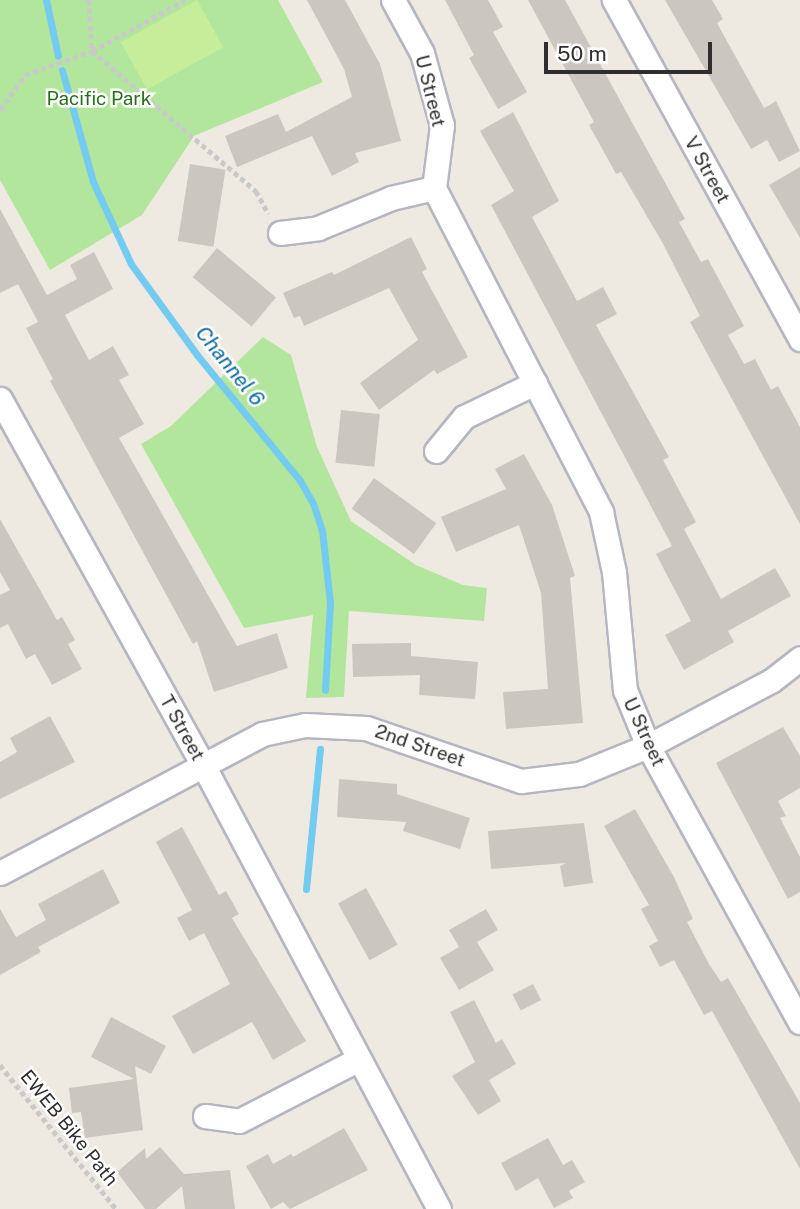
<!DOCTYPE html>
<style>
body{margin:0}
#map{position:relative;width:800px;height:1209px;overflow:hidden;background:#efeae1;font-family:"Public Sans",sans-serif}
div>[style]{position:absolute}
.green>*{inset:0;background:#b3e69d}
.pitch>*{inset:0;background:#c6ed99;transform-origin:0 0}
.stream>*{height:7px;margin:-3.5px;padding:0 3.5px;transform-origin:3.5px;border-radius:3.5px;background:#73cbf2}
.building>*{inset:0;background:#cbc6c0;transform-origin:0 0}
.path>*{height:4.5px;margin-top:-2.25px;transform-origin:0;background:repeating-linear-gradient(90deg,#c9c9c9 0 5px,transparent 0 8.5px)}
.roads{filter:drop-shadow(2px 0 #b4b6c1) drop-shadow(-2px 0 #b4b6c1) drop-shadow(0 2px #b4b6c1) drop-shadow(0 -2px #b4b6c1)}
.minor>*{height:23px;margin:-11.5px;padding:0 11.5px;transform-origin:11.5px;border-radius:11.5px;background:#fff}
span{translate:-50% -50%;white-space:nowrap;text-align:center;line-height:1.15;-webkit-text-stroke:5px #fff;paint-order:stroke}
.street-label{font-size:19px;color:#2e2e2e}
.park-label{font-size:19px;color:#286f1a}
.water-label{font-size:21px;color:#0b6aa5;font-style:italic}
.scale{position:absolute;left:544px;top:42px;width:168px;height:32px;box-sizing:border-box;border:4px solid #2e2e2e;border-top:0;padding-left:9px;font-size:21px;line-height:24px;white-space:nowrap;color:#2e2e2e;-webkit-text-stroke:5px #fff;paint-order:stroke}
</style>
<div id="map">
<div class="green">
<div style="clip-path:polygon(0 0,278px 0,323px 82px,194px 136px,142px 215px,50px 270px,0 180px)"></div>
<div style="clip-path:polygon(263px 337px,291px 355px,317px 447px,351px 521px,416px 565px,463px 585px,487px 588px,484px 621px,349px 611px,344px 697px,306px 698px,313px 615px,244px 628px,141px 444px,171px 426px)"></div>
</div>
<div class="pitch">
<div style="left:197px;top:0;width:54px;height:87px;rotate:61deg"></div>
</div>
<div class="stream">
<div style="left:46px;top:0;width:57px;rotate:77.9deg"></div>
<div style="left:62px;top:70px;width:116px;rotate:74.5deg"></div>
<div style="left:93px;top:182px;width:90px;rotate:65.1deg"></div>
<div style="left:131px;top:264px;width:112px;rotate:54deg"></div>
<div style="left:197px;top:355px;width:161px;rotate:50.6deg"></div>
<div style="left:299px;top:479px;width:28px;rotate:60deg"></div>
<div style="left:313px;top:503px;width:28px;rotate:72deg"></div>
<div style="left:322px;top:530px;width:73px;rotate:83.7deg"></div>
<div style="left:330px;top:603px;width:87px;rotate:93.3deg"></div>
<div style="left:306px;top:889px;width:141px;rotate:-84.3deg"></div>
</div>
<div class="building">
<div style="clip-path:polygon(307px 0,345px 0,380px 64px,401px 141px,355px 153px,359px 162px,332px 176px,312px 136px,237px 167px,225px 136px,278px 114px,286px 132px,352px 97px,344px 69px)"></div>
<div style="clip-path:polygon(445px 0,488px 0,503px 27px,493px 32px,527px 92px,498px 109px,469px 58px,474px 55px)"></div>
<div style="clip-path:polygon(528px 0,565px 0,685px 219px,679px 222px,701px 262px,708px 259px,744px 326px,728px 335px,744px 364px,755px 359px,771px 390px,778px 386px,800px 427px,800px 524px,690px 322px,700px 316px,662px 242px,621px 172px,616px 174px,589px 125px,594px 122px)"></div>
<div style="clip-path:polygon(665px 0,712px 0,723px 19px,717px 23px,764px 108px,776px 101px,800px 151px,779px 162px,767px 140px,751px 149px)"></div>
<div style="clip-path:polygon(513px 112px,559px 201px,532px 217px,577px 301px,603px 287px,617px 314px,596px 325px,669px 457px,663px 460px,696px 522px,684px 529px,721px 599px,775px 568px,791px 596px,728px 631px,734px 642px,684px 670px,665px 635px,691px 621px,656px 554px,672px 546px,491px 205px,514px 191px,480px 131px)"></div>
<div style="left:190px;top:164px;width:36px;height:78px;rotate:9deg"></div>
<div style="clip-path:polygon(800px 167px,800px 238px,769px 185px)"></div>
<div style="clip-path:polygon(0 209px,47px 295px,77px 279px,70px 265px,94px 252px,113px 289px,65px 315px,89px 360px,113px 346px,129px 375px,119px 380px,144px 424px,119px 438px,237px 646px,277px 633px,288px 668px,214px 692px,197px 641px,193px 644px,50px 381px,53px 379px,26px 328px,38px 322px,18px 284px,0 293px)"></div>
<div style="clip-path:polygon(411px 237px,427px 269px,422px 272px,468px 357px,437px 374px,434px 370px,379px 410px,360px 383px,418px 340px,389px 288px,304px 326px,300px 316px,294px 318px,283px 293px,332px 272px,334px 275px)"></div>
<div style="left:217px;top:248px;width:77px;height:38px;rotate:40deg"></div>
<div style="left:341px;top:410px;width:39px;height:53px;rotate:6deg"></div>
<div style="clip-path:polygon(524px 454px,552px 505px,575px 576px,570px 578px,583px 723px,506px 729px,503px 692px,548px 689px,541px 593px,519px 525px,456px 552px,441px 517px,506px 489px,495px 469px)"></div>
<div style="left:374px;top:478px;width:77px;height:38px;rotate:36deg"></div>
<div style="clip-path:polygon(0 519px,57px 620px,62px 617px,75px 640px,68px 644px,82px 669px,52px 685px,35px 654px,26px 659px,8px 624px,0 628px,0 595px,10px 590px,0 572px)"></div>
<div style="clip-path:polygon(411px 643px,411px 656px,478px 662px,475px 699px,419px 695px,420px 675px,353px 677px,352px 644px)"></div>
<div style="clip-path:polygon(50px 716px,75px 762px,0 799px,0 762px,17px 752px,10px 738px)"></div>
<div style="clip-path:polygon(783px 727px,800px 756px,800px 788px,778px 801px,786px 816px,780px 818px,800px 857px,800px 892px,788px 899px,716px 763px)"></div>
<div style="clip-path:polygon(339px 779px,397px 784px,397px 794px,470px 818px,460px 849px,403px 831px,406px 822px,337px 817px)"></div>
<div style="clip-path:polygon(635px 809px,674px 877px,693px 919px,687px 922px,709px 964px,721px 982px,728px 978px,800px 1103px,800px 1169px,712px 1011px,704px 1015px,674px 960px,660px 967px,649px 946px,658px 941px,641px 909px,649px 905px,604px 826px)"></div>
<div style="clip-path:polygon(584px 823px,593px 883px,564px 887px,560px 866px,566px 863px,491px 869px,488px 831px)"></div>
<div style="clip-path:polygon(182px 827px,219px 895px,226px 891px,239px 914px,232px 918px,306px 1041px,273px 1060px,252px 1022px,193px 1054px,172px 1016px,230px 984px,204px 933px,189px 941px,177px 918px,192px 910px,156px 842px)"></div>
<div style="clip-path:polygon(103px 869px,120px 903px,38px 947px,41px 952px,0 975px,0 909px,16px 937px,46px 920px,38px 904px)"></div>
<div style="left:366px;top:888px;width:65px;height:32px;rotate:61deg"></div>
<div style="clip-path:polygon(486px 909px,498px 930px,477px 942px,494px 970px,459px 990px,440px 958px,459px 947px,449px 930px)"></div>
<div style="left:533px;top:984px;width:18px;height:23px;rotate:63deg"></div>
<div style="clip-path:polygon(474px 1000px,496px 1043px,502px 1039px,516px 1064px,489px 1080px,501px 1101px,478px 1115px,452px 1076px,475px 1062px,450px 1012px)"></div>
<div style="clip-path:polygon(111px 1017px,166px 1046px,151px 1074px,135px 1066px,143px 1130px,85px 1138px,81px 1112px,72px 1113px,69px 1088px,134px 1079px,91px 1057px)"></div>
<div style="clip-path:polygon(344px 1128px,368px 1170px,290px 1209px,283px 1202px,271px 1209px,246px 1166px,268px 1154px,273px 1164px,291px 1154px,293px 1157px)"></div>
<div style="clip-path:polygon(548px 1138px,563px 1165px,572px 1160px,585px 1182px,569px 1191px,573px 1198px,554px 1208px,538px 1178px,516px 1191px,501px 1163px)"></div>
<div style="clip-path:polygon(160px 1147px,184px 1174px,230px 1170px,235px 1209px,185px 1209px,182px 1186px,156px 1209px,145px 1209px,117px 1172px,145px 1148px,146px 1159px)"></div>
</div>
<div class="path">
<div style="left:89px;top:0;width:51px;rotate:86.6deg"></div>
<div style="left:92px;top:51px;width:216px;rotate:40.5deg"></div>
<div style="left:256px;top:191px;width:26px;rotate:61deg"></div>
<div style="left:0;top:110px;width:43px;rotate:-54.5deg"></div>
<div style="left:25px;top:75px;width:71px;rotate:-19.7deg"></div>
<div style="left:92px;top:51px;width:106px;rotate:-28.7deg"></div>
<div style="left:0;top:1065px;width:185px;rotate:51.1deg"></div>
</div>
<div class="roads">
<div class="minor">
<div style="left:393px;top:0;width:60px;rotate:61.3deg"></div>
<div style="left:422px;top:53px;width:75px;rotate:74.5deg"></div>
<div style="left:442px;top:125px;width:64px;rotate:97.2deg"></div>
<div style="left:434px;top:188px;width:365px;rotate:62.7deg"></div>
<div style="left:601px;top:512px;width:61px;rotate:77.8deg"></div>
<div style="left:614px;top:572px;width:119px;rotate:84.7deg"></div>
<div style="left:625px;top:690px;width:61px;rotate:67.7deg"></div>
<div style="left:648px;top:746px;width:315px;rotate:61.2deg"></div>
<div style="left:614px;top:0;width:387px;rotate:61.2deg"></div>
<div style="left:280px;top:233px;width:38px;rotate:-7deg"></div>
<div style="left:318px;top:228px;width:79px;rotate:-22.3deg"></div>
<div style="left:391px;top:198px;width:44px;rotate:-13.1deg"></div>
<div style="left:0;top:399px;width:416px;rotate:61deg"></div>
<div style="left:202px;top:763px;width:505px;rotate:62.01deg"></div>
<div style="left:436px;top:451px;width:44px;rotate:-50.5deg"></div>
<div style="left:464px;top:417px;width:79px;rotate:-25.6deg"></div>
<div style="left:0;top:873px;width:297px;rotate:-27.9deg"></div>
<div style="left:262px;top:734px;width:44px;rotate:-11.8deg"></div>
<div style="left:305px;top:725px;width:61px;rotate:2.8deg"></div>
<div style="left:366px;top:728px;width:164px;rotate:18.9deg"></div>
<div style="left:521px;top:781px;width:58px;rotate:-6.9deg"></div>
<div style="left:579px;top:774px;width:74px;rotate:-22.1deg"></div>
<div style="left:648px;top:746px;width:139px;rotate:-27.9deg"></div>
<div style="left:771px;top:681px;width:37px;rotate:-38deg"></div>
<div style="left:205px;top:1116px;width:34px;rotate:8deg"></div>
<div style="left:239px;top:1121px;width:135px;rotate:-27.3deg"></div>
</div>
</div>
<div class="street-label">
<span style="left:430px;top:91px;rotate:76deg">U Street</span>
<span style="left:707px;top:170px;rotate:61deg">V Street</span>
<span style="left:182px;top:728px;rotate:61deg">T Street</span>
<span style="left:644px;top:732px;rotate:65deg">U Street</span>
<span style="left:420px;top:746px;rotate:19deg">2nd Street</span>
<span style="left:69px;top:1128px;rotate:51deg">EWEB Bike Path</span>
</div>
<div class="park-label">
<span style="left:99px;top:99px">Pacific Park</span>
</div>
<div class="water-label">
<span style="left:230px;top:366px;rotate:51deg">Channel 6</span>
</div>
<div class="scale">50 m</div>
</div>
